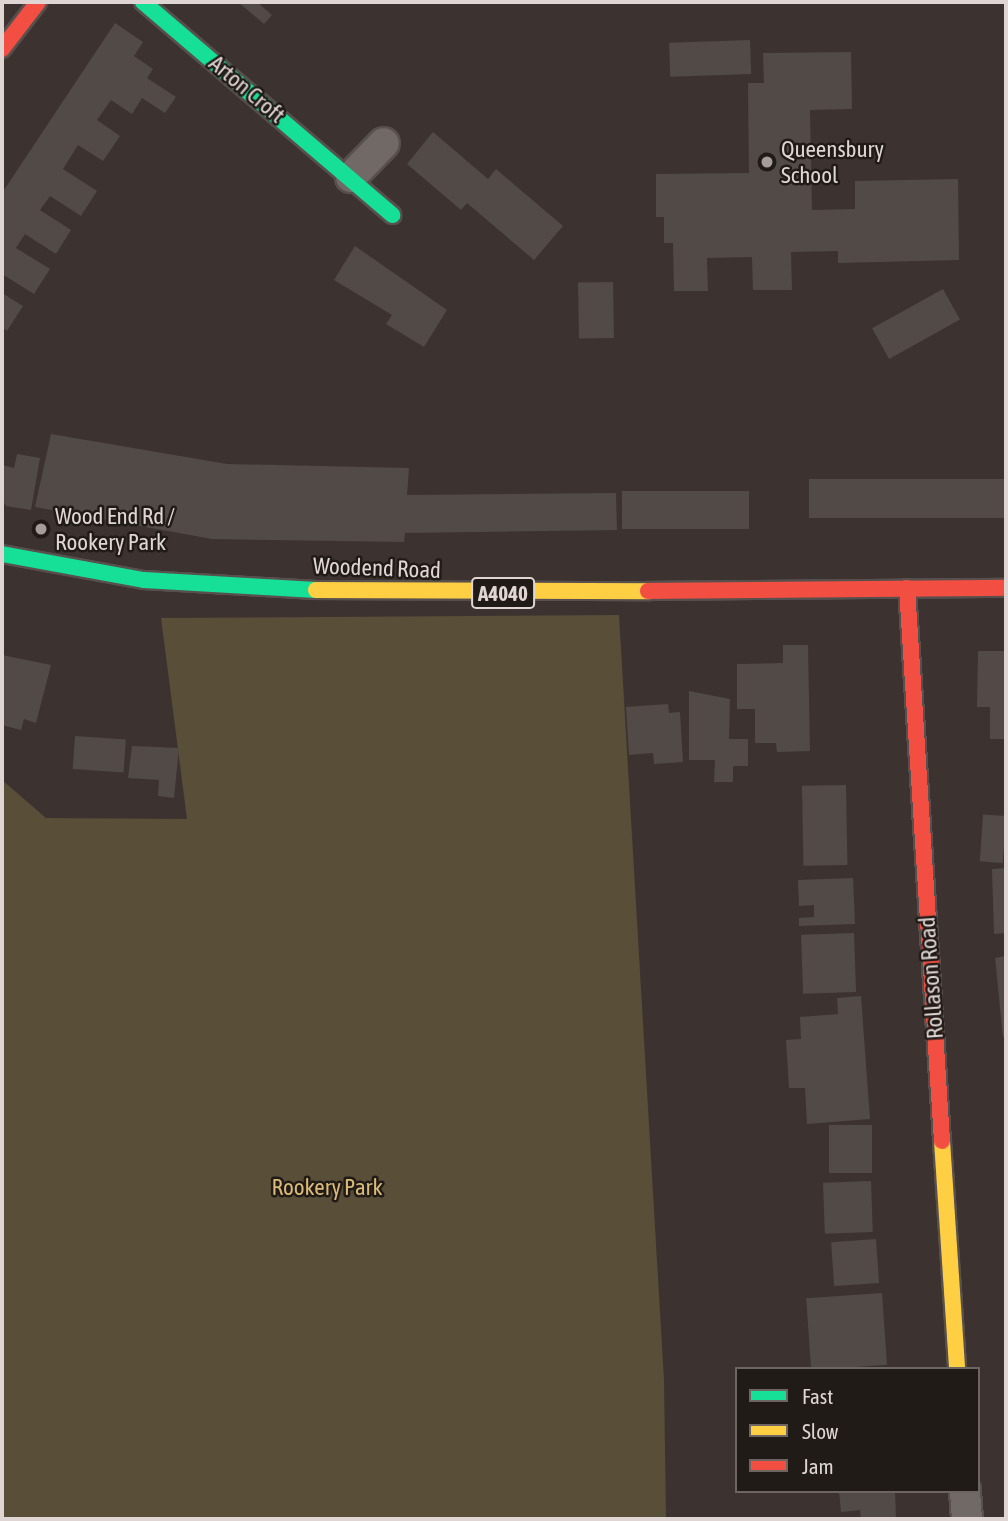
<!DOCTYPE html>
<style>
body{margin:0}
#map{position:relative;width:1008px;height:1521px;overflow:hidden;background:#3c3330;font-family:"Asap Condensed",sans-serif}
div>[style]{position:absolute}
.green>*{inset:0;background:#594e38}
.building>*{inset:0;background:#514a46;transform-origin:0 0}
.roads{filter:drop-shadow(2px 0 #58504e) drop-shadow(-2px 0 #58504e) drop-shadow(0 2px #58504e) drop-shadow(0 -2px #58504e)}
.street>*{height:30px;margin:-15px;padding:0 15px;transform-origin:15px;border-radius:15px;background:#706966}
.fast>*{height:16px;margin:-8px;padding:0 8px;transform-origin:8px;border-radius:8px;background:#16e098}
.slow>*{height:16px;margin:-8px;padding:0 8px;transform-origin:8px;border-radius:8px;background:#ffcf43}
.jam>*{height:16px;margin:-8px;padding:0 8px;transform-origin:8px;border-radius:8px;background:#f24e42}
.dots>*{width:19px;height:19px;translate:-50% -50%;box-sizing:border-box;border:4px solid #211b18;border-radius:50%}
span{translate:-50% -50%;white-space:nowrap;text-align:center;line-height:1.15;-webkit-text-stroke:5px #211b18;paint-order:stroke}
.shield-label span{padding:2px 5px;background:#211b18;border:2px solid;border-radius:5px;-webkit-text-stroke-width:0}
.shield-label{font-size:21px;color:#dfd5d2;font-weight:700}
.street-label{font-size:23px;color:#dfd5d2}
.poi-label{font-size:23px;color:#dfd5d2}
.left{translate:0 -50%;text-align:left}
.park-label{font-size:23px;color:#daba76}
.frame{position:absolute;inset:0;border:4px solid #dfd5d2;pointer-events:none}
.legend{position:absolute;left:735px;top:1367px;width:245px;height:126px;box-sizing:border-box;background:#211b18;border:2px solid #6d6562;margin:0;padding:9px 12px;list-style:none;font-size:21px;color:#dfd5d2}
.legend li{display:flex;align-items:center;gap:14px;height:35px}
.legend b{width:35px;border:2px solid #6d6562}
</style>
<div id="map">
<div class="green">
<div style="clip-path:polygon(619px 615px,664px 1380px,666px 1519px,2px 1519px,2px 780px,46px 818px,187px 819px,161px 618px)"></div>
</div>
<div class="building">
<div style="clip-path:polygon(238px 2px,257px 2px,272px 15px,264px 24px)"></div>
<div style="clip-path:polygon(115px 23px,143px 42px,134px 56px,153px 69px,147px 78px,176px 97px,165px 113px,142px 98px,132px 114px,111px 100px,97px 120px,120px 136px,103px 161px,78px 145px,63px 169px,97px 191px,81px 216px,50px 196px,40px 210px,71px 230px,56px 254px,25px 234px,16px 248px,50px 269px,34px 294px,2px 274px,2px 193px)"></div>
<div style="left:750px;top:40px;width:34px;height:81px;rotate:88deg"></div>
<div style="clip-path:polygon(851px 52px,852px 109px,810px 110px,812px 210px,855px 209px,855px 181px,958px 179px,959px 260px,838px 263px,838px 251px,791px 252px,792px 290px,753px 290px,752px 257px,707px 258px,708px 291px,674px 291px,673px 243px,664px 243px,664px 217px,656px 217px,656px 174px,749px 173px,748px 83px,764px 83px,763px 53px)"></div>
<div style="clip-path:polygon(433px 132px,488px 179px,496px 169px,563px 226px,534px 260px,467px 203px,461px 210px,407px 164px)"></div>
<div style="clip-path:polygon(355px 246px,447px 310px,424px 347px,386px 324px,392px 315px,334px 280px)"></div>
<div style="left:613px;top:282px;width:56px;height:35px;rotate:89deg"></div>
<div style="left:943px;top:289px;width:35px;height:81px;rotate:61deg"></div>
<div style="clip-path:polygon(2px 293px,23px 306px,7px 331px,2px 327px)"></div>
<div style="clip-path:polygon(51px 434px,227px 464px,409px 468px,407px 495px,616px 493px,617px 530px,405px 533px,404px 542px,212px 539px,35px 507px)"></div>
<div style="clip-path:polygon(17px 454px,40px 458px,31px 510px,6px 506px,2px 499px,2px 465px,14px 468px)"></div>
<div style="left:1006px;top:479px;width:39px;height:197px;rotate:90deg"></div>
<div style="left:622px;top:491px;width:127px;height:38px"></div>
<div style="clip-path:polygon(783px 645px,808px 645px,810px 751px,777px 752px,776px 743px,755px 743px,755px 709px,737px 709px,737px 664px,783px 663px)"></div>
<div style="clip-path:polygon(978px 651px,1006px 651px,1006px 739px,990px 739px,990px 707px,977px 707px)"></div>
<div style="clip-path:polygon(2px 655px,51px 665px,36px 723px,24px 719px,21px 730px,2px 725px)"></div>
<div style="clip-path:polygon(689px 691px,730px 699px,729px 739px,748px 739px,748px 766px,733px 766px,733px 782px,714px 782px,715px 760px,689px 760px)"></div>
<div style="clip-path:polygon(668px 704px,669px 713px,680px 712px,683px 762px,654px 764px,653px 753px,629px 755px,626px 707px)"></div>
<div style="left:75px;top:736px;width:51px;height:33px;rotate:4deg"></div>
<div style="clip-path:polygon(132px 746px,179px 748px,174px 798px,158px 796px,159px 780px,128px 778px)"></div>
<div style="left:846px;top:785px;width:80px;height:44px;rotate:89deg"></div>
<div style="left:1006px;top:816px;width:47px;height:23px;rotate:94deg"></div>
<div style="clip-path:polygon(1006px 868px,1006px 933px,994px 934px,992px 869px)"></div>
<div style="clip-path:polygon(853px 878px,855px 924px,799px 926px,799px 918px,814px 917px,814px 905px,799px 906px,798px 880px)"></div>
<div style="left:854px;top:933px;width:59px;height:53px;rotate:88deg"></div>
<div style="clip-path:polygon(1006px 956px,1006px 1037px,1003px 1037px,995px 958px)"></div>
<div style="clip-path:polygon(861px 996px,870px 1119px,807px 1124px,805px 1088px,789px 1088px,786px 1040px,801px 1039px,800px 1017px,838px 1014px,837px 998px)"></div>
<div style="left:872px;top:1125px;width:48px;height:43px;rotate:90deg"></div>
<div style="left:871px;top:1181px;width:51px;height:48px;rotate:88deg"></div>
<div style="left:876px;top:1239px;width:44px;height:45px;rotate:86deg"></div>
<div style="left:882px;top:1293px;width:72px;height:76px;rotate:86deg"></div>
<div style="clip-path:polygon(839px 1491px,895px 1491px,896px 1519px,861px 1519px,860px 1510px,841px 1512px)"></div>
</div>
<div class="roads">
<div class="street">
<div style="left:351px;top:177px;width:47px;rotate:-45.9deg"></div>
<div style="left:965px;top:1491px;width:28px;rotate:86deg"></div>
</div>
<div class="fast">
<div style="left:143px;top:2px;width:328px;rotate:40.5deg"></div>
<div style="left:2px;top:554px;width:144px;rotate:10.4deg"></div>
<div style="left:144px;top:580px;width:172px;rotate:3.3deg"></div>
</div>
<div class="slow">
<div style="left:316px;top:590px;width:332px;rotate:0.2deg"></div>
<div style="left:942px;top:1141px;width:228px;rotate:86.2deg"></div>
</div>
<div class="jam">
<div style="left:2px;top:49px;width:59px;rotate:-52.5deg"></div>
<div style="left:907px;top:588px;width:554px;rotate:86.38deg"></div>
<div style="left:648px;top:591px;width:358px;rotate:-0.5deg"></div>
</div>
</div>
<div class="dots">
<div style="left:767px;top:162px;background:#a69c99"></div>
<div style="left:41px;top:529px;background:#a69c99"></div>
</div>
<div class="shield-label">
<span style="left:503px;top:593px">A4040</span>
</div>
<div class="street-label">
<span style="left:247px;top:89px;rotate:40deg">Arton Croft</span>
<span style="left:377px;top:568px;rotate:2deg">Woodend Road</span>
<span style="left:931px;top:978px;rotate:-94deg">Rollason Road</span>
</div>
<div class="poi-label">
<span class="left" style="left:781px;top:162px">Queensbury<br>School</span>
<span class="left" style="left:55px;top:529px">Wood End Rd /<br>Rookery Park</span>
</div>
<div class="park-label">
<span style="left:327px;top:1187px">Rookery Park</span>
</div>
<div class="frame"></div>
<ul class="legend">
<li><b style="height:9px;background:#16e098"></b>Fast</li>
<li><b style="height:9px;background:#ffcf43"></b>Slow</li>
<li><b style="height:9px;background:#f24e42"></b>Jam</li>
</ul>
</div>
